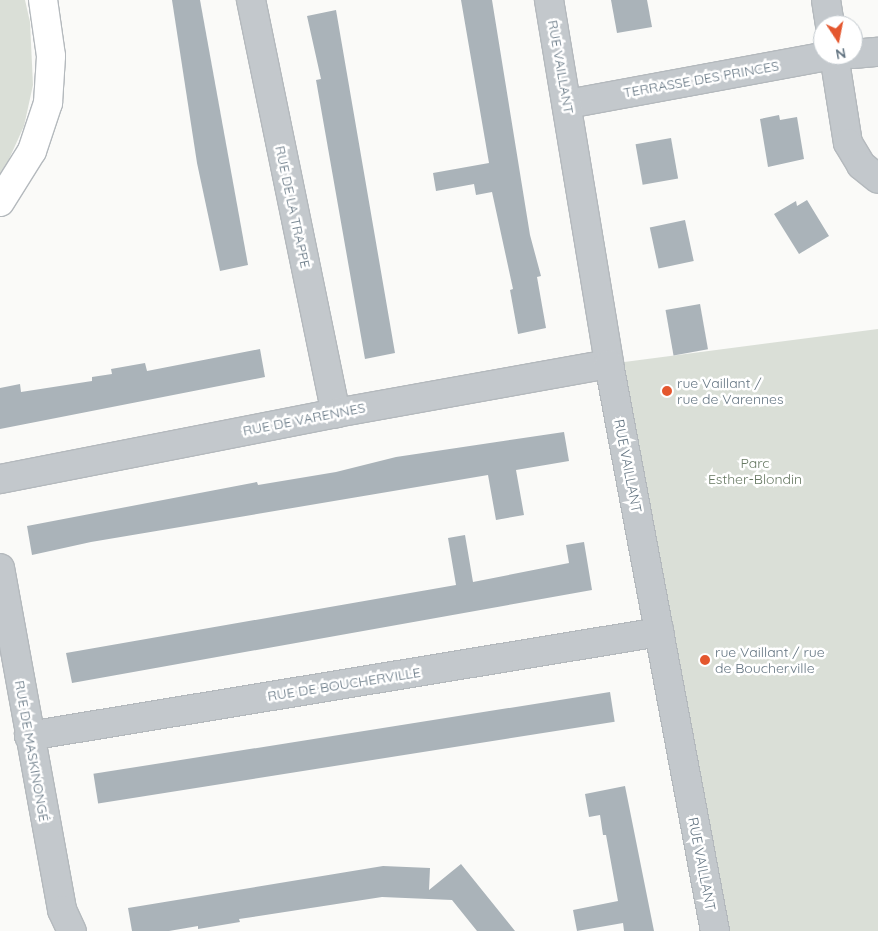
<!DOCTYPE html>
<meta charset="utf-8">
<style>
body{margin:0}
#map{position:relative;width:878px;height:931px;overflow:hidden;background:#fafaf8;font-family:Quicksand,sans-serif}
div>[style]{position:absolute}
.green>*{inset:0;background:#dadfd7}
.building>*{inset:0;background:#aab3b9;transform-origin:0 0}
.roads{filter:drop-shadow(1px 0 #b4b9bd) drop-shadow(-1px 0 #b4b9bd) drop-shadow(0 1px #b4b9bd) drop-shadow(0 -1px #b4b9bd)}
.minor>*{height:28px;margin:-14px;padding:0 14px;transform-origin:14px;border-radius:14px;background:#c3c8cc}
.tertiary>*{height:28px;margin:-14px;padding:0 14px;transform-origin:14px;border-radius:14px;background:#c3c8cc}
.motorway>*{height:28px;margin:-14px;padding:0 14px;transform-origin:14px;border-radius:14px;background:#fff}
.dots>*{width:14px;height:14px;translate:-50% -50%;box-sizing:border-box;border:2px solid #fff;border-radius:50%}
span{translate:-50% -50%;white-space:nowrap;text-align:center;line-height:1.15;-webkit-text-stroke:5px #fff;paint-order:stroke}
.street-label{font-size:14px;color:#657683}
.poi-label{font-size:14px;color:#657683}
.left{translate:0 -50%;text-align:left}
.park-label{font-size:14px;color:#687a64}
.north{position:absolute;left:813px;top:15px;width:50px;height:50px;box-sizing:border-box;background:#fff;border:1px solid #c1c8cd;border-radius:50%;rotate:169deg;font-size:14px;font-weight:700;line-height:20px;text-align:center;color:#657683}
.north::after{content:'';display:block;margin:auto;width:18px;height:22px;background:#e4572e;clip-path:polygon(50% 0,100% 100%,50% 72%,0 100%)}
</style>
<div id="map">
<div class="green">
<div style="clip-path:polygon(0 0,25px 0,30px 22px,33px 85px,24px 126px,0 179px)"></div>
<div style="clip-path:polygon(878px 329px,878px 931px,715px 931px,609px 364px)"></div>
</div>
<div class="building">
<div style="clip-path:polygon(172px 0,200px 0,248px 265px,220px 271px,197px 163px)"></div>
<div style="clip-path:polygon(461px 0,492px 0,530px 235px,541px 276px,537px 277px,546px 328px,518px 334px,510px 290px,513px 289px,492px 192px,476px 195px,474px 184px,436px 191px,433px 173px,489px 163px)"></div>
<div style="clip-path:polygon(611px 0,647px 0,652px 27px,617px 33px)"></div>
<div style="clip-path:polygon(336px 10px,395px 353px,365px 359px,316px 80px,321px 79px,307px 16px)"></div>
<div style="clip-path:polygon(779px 115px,780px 120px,797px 117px,804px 159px,768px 167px,760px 119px)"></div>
<div style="left:671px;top:138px;width:41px;height:36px;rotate:80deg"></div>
<div style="clip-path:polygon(807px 200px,829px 236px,799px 254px,774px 214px,796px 201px,797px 206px)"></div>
<div style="left:685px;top:220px;width:42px;height:36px;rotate:78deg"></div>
<div style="left:700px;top:304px;width:46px;height:35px;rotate:80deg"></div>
<div style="clip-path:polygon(260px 349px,265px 377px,0 429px,0 388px,20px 384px,21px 392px,92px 381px,92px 377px,112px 374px,111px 369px,145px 363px,147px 371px)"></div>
<div style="clip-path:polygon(564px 432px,569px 461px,516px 470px,524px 515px,496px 520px,488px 475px,91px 542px,32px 555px,27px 526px,257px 482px,258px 485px,336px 472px,396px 457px)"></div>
<div style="clip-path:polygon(465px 535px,473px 582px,569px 563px,566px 545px,584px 542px,592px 590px,72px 683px,66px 653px,456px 585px,448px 538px)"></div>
<div style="left:610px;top:692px;width:30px;height:523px;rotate:81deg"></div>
<div style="clip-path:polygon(625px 786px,654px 931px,624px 931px,623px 923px,577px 931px,573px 910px,618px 901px,606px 835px,603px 835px,600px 815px,589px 817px,585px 794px)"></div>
<div style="clip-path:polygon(461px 864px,515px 931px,477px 931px,452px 900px,382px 897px,239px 919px,240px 922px,198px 929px,198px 926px,169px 931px,132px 931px,128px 908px,383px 866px,430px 868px,429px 890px)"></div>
</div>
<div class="roads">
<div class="minor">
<div style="left:251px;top:0;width:422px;rotate:78.4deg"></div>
<div style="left:826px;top:0;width:25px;rotate:81deg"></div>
<div style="left:853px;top:54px;width:25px;rotate:-5deg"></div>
<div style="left:834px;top:55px;width:89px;rotate:81deg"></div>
<div style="left:848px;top:143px;width:26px;rotate:59deg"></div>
<div style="left:861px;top:165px;width:22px;rotate:39deg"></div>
<div style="left:568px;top:104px;width:269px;rotate:-10.5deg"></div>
<div style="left:0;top:479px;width:342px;rotate:-11.1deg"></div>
<div style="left:336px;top:413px;width:277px;rotate:-10.2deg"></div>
<div style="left:0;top:568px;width:348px;rotate:79.7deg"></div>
<div style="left:62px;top:910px;width:23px;rotate:65deg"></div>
<div style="left:29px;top:736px;width:639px;rotate:-9.37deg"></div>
</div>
<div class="tertiary">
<div style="left:549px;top:0;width:369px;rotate:80.6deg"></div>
<div style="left:609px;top:364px;width:577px;rotate:79.41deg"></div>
</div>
<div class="motorway">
<div style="left:0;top:202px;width:60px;rotate:-57.9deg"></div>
<div style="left:32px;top:151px;width:51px;rotate:-71.6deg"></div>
<div style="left:48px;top:103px;width:47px;rotate:-86.3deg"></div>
<div style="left:51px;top:56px;width:57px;rotate:-98.1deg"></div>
</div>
</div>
<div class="dots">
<div style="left:667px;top:391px;background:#e4572e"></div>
<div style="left:705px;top:660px;background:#e4572e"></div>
</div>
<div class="street-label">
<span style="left:561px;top:67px;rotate:80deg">RUE VAILLANT</span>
<span style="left:701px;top:79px;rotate:-10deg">TERRASSE DES PRINCES</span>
<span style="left:293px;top:207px;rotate:78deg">RUE DE LA TRAPPE</span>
<span style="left:304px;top:419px;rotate:-11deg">RUE DE VARENNES</span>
<span style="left:628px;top:466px;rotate:79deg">RUE VAILLANT</span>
<span style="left:344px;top:684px;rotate:-9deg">RUE DE BOUCHERVILLE</span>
<span style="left:32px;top:751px;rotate:80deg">RUE DE MASKINONGÉ</span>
<span style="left:702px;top:864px;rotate:79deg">RUE VAILLANT</span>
</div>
<div class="poi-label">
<span class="left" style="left:677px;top:391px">rue Vaillant /<br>rue de Varennes</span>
<span class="left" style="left:715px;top:660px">rue Vaillant / rue<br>de Boucherville</span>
</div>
<div class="park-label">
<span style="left:755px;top:471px">Parc<br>Esther-Blondin</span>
</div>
<div class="north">N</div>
</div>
